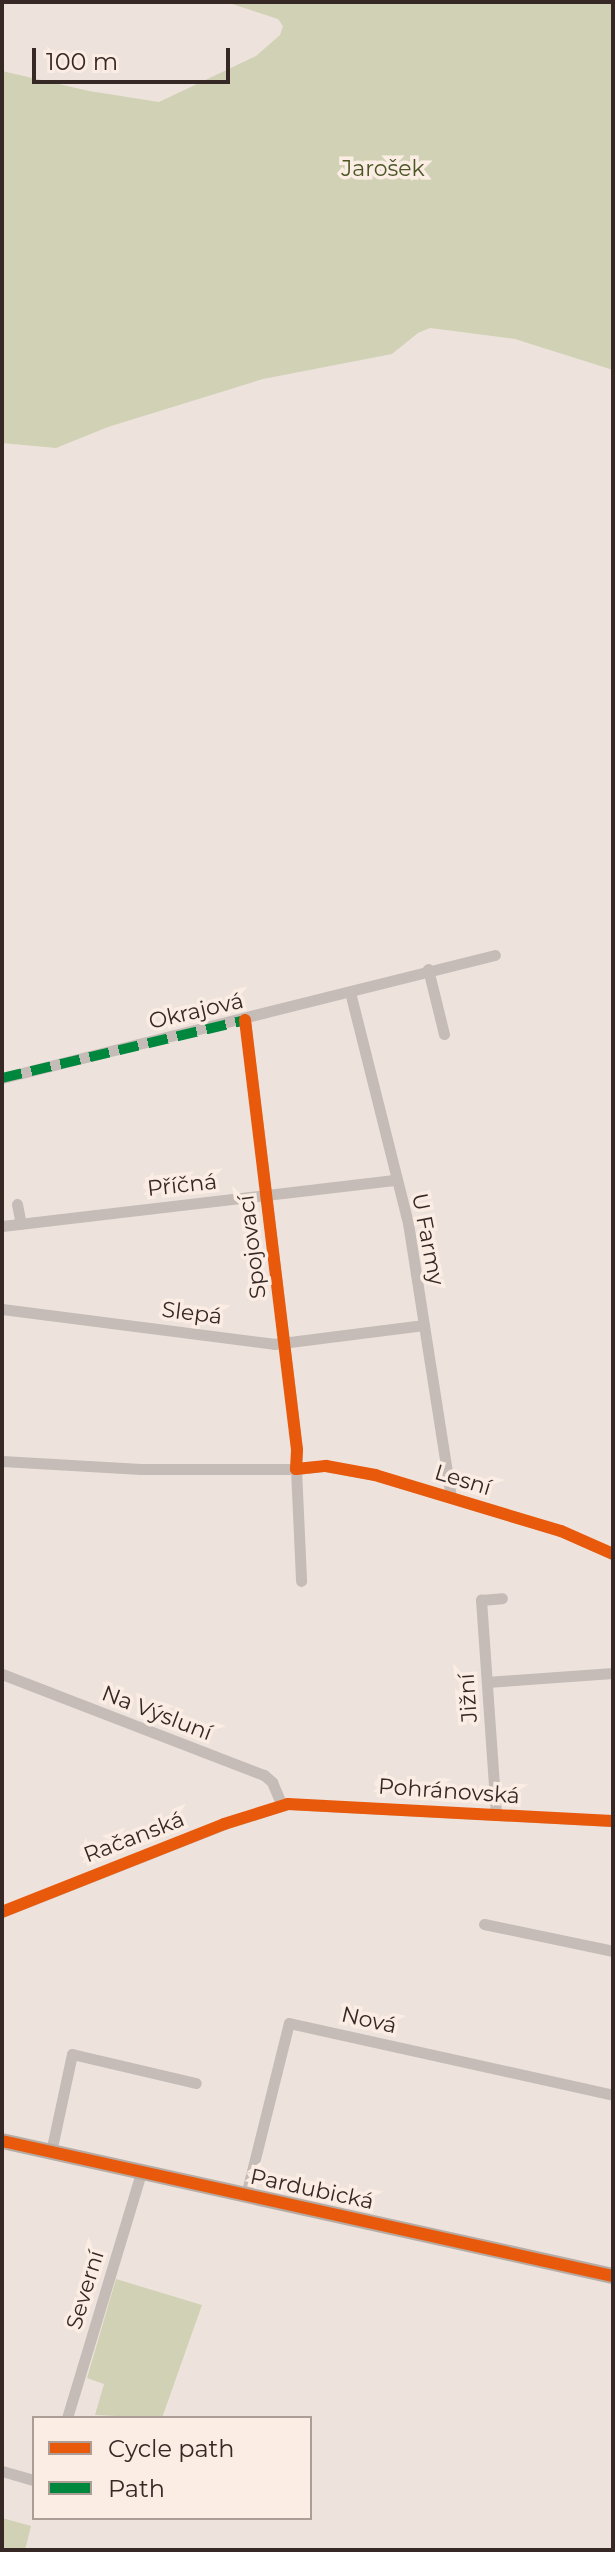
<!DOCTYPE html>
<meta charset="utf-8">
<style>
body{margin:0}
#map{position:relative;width:615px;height:2552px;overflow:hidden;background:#ede3dc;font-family:Montserrat,sans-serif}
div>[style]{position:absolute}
.green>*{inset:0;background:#d0d1b5}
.street>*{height:11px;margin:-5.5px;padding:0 5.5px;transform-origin:5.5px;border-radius:5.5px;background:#c5bcb7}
.secondary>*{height:16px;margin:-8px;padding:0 8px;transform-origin:8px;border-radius:8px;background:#b6aca6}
.quiet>*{height:10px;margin-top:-5px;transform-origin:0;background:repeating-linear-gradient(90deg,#00873e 0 20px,transparent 0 30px)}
.cycleway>*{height:12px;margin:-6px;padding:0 6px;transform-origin:6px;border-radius:6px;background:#e8590c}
span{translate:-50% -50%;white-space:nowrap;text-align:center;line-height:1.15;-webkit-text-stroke:7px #fbede3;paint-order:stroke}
.park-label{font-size:22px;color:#4b5626}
.street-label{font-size:22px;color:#362825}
.frame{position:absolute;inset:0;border:4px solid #362825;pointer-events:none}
.legend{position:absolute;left:32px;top:2416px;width:280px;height:104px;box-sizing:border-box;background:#fbede3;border:2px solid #ac9e97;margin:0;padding:10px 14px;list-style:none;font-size:24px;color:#362825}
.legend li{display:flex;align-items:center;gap:16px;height:40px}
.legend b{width:40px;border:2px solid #ac9e97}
.scale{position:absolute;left:32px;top:48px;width:198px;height:36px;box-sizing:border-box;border:4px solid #362825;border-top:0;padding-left:10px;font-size:24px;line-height:28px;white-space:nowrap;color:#362825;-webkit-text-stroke:6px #fbede3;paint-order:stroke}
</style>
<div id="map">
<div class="green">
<div style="clip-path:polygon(226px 2px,613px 4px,613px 370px,515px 339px,430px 328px,418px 333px,392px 354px,263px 379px,108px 427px,56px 448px,2px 443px,2px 71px,89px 91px,159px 102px,256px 56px,280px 35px,283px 26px,278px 19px)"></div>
<div style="clip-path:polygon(116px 2279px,202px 2305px,162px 2418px,95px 2415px,104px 2384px,87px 2378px)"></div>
<div style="clip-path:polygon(2px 2518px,31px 2526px,25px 2550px,2px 2550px)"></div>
</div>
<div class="street">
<div style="left:428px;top:969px;width:67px;rotate:76.2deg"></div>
<div style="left:350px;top:992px;width:238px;rotate:75.9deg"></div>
<div style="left:408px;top:1223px;width:277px;rotate:81.1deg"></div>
<div style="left:245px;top:1020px;width:433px;rotate:83.1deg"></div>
<div style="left:297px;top:1450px;width:19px;rotate:93deg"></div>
<div style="left:296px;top:1469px;width:30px;rotate:-6deg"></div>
<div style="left:326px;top:1466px;width:50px;rotate:10.4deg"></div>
<div style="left:375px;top:1475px;width:194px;rotate:16.8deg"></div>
<div style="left:561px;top:1531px;width:57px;rotate:23.9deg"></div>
<div style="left:2px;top:1078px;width:508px;rotate:-14.01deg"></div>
<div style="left:17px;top:1204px;width:20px;rotate:79deg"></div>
<div style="left:2px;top:1226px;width:397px;rotate:-6.7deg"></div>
<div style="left:2px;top:1309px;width:274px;rotate:7.3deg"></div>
<div style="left:274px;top:1344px;width:151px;rotate:-7.2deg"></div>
<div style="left:2px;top:1461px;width:139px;rotate:3.3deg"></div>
<div style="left:141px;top:1469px;width:155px"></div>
<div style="left:296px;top:1469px;width:112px;rotate:87.4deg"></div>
<div style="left:2px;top:1674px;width:281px;rotate:21.1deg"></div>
<div style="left:264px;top:1775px;width:11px;rotate:41deg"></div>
<div style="left:272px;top:1782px;width:25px;rotate:67deg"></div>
<div style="left:487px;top:1682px;width:126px;rotate:-4.1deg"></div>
<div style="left:496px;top:1814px;width:215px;rotate:-94deg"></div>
<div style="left:481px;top:1600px;width:21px;rotate:-5deg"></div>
<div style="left:2px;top:1912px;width:239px;rotate:-21.6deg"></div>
<div style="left:224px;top:1824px;width:67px;rotate:-17.4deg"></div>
<div style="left:288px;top:1804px;width:325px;rotate:3deg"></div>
<div style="left:484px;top:1924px;width:132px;rotate:11.8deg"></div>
<div style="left:51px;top:2152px;width:100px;rotate:-77.9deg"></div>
<div style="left:72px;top:2054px;width:127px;rotate:13.2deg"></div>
<div style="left:246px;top:2195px;width:177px;rotate:-76deg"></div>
<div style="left:289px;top:2023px;width:332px;rotate:12.5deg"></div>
<div style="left:67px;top:2418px;width:256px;rotate:-73.2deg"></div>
<div style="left:2px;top:2471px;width:33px;rotate:16deg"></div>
</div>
<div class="secondary">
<div style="left:2px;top:2141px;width:626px;rotate:12.46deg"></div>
</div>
<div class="quiet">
<div style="left:2px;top:1078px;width:250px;rotate:-13.4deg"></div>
</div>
<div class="cycleway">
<div style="left:245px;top:1020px;width:433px;rotate:83.1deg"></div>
<div style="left:297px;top:1450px;width:19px;rotate:93deg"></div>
<div style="left:296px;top:1469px;width:30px;rotate:-6deg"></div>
<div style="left:326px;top:1466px;width:50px;rotate:10.4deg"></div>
<div style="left:375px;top:1475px;width:194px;rotate:16.8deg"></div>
<div style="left:561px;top:1531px;width:57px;rotate:23.9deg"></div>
<div style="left:2px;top:1912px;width:239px;rotate:-21.6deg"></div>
<div style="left:224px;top:1824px;width:67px;rotate:-17.4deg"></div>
<div style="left:288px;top:1804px;width:325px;rotate:3deg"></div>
<div style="left:2px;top:2141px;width:626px;rotate:12.46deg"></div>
</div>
<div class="park-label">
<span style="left:383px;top:169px">Jarošek</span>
</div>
<div class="street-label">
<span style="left:196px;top:1011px;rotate:-13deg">Okrajová</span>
<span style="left:182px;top:1185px;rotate:-6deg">Příčná</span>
<span style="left:428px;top:1239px;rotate:79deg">U Farmy</span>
<span style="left:252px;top:1247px;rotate:-97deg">Spojovací</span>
<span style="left:192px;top:1313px;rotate:7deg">Slepá</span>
<span style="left:463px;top:1480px;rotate:17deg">Lesní</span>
<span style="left:468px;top:1698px;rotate:-94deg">Jižní</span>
<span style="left:157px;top:1713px;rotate:21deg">Na Výsluní</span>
<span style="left:449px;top:1791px;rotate:4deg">Pohránovská</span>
<span style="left:134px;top:1837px;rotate:-21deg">Račanská</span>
<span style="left:369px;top:2020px;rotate:13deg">Nová</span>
<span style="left:312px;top:2189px;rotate:12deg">Pardubická</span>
<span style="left:85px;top:2290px;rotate:-73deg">Severní</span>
</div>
<div class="frame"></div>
<ul class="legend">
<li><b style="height:10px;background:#e8590c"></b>Cycle path</li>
<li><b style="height:10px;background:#00873e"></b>Path</li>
</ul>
<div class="scale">100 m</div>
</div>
